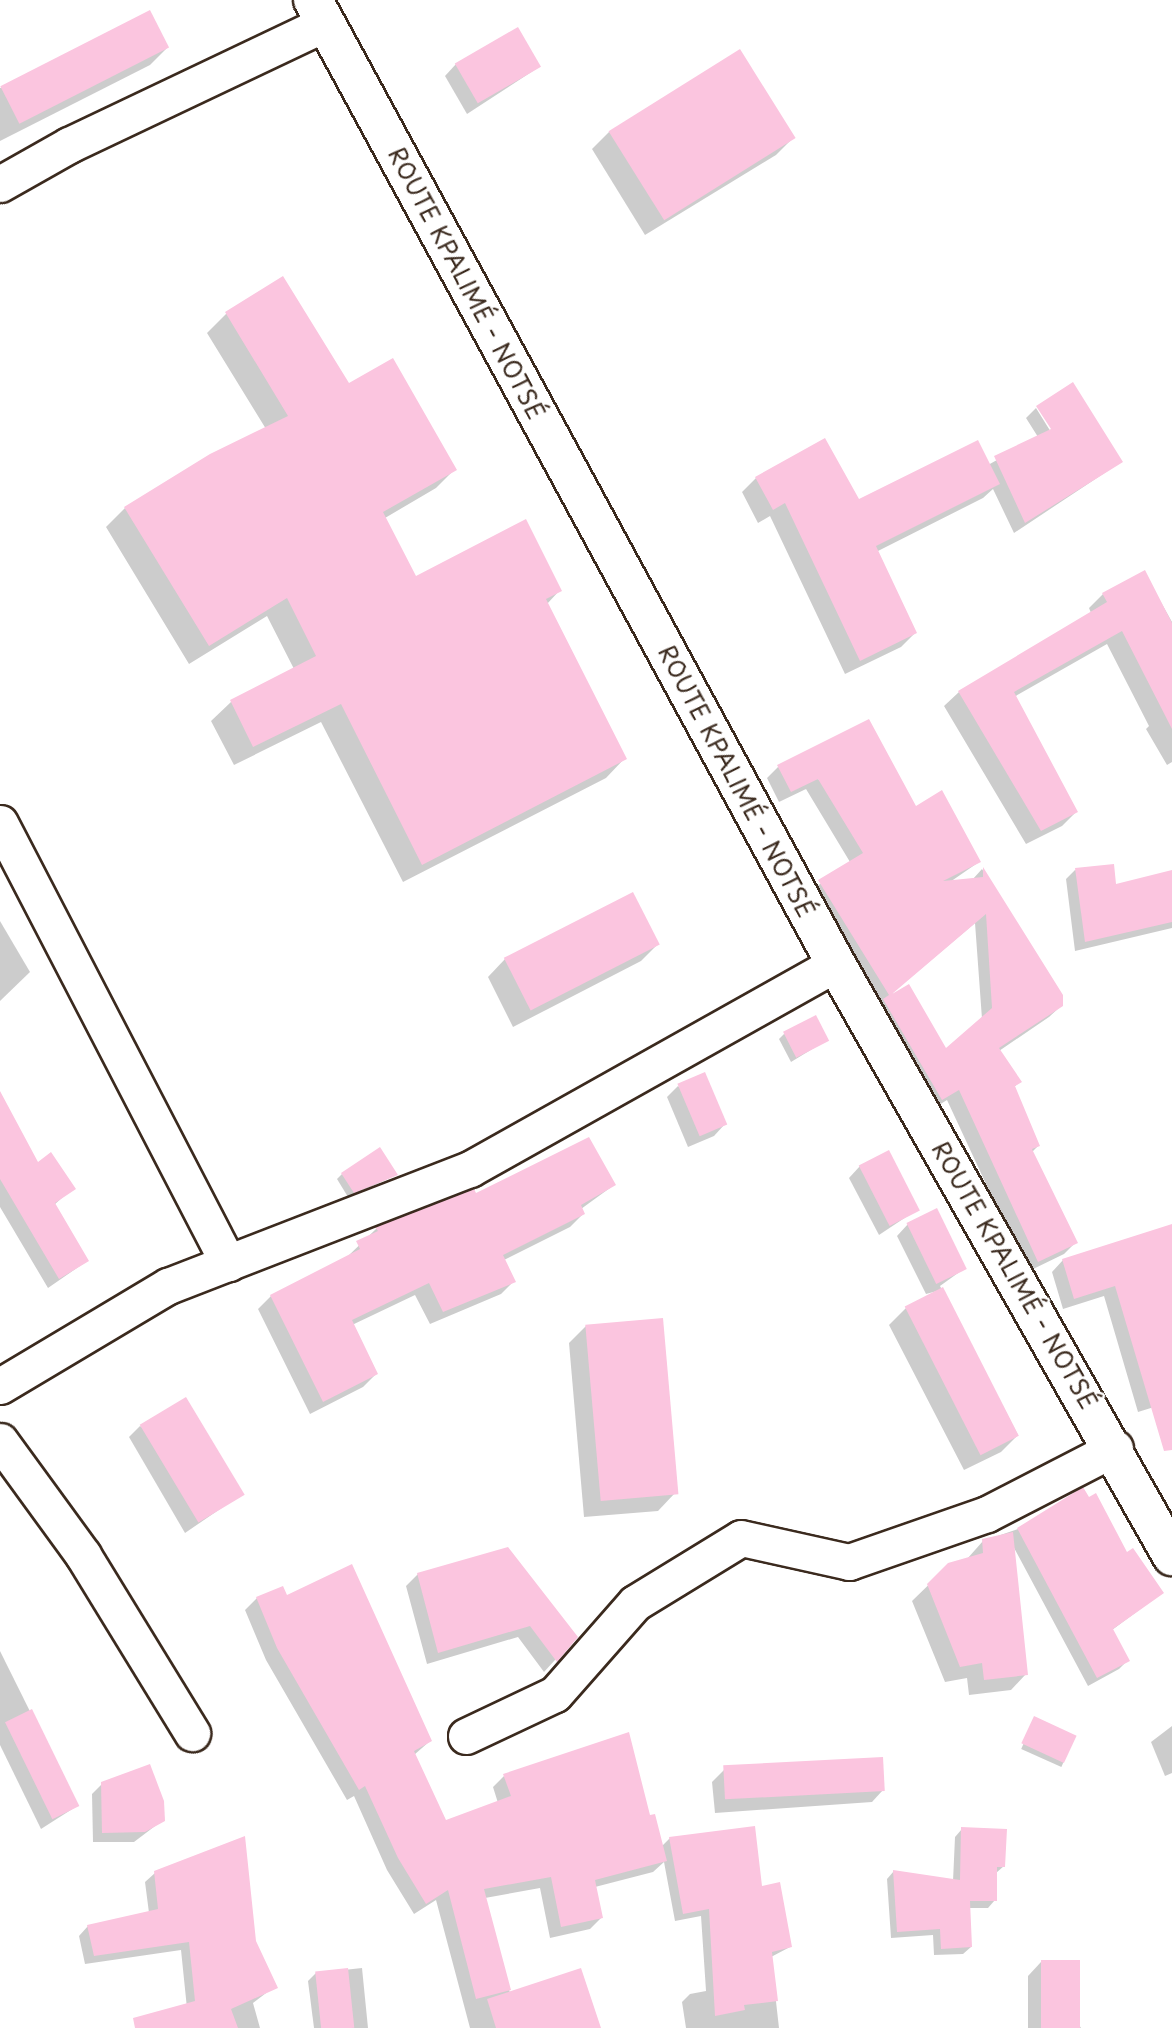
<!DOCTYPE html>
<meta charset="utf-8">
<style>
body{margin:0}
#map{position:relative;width:1172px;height:2028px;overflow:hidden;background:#fff;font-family:"Playpen Sans",sans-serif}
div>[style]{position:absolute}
.shadow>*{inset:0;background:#0003;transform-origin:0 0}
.building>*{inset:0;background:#fbc5df;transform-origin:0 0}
.roads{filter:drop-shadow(2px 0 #3b2a1e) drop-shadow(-2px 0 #3b2a1e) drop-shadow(0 2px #3b2a1e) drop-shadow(0 -2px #3b2a1e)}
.street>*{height:35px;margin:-17.5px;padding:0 17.5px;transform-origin:17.5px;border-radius:17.5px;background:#fff}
.secondary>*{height:38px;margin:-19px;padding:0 19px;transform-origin:19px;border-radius:19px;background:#fff}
span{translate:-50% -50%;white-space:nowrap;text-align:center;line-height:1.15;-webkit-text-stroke:5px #fff;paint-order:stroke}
.street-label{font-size:24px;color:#3b2a1e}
</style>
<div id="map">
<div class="shadow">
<div style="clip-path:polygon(167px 48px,150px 65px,0 141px,0 88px)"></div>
<div style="clip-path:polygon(456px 64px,539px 67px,467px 114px,445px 76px)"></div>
<div style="clip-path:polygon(609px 132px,793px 138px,776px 155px,645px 235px,592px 149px)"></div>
<div style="clip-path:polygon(283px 278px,349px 386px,455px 469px,436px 488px,385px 518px,415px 578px,560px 590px,547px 604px,625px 758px,606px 778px,403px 882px,321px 722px,234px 765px,211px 721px,231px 702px,294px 669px,267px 616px,189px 664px,106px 527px,125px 508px,266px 429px,207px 333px,226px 314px)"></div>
<div style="clip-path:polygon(1036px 408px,1054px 437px,1121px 462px,1014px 533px,993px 489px,983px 498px,876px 552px,915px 633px,901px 647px,845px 674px,770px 516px,758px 523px,742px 492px,756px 478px,859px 502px,988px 465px,1038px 437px,1026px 418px)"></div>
<div style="clip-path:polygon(1144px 572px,1172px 622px,1172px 762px,1167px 765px,1146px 729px,1149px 726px,1107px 644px,1014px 697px,1076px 812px,1062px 826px,1026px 844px,944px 706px,959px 692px,1091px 613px,1089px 608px,1103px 594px)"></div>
<div style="clip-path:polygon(evenodd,778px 767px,916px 809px,979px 862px,950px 882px,972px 880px,982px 869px,1061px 995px,1061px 1006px,1049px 1017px,999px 1051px,1020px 1082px,1014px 1087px,1038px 1146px,1032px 1152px,1075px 1243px,1064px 1254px,1027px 1272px,947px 1100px,931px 1110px,808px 893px,850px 862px,806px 789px,779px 802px,767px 778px,778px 767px,975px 923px,982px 1019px,946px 1050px,892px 993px,975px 923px)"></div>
<div style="clip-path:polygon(1075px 870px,1115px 886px,1172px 872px,1172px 928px,1075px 951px,1066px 879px)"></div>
<div style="clip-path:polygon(0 921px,30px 972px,0 1001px)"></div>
<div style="clip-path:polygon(658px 944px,641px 961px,513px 1027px,488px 977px,505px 959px)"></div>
<div style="clip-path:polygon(784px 1034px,827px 1040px,791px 1062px,779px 1039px)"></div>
<div style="clip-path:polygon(678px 1086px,725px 1124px,714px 1136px,688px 1147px,667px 1097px)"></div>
<div style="clip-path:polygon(0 1095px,38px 1164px,73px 1188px,54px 1205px,87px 1261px,48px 1288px,0 1207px)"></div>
<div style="clip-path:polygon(860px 1166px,918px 1209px,879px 1235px,849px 1178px)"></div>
<div style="clip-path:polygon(342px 1174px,396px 1175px,348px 1197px,337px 1179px)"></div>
<div style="clip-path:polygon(614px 1185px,581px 1209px,583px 1214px,570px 1227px,504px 1260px,514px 1281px,501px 1294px,430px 1324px,415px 1295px,352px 1325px,376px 1374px,363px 1387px,310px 1414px,258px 1309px,271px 1296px,346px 1258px,376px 1229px,475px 1195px)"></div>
<div style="clip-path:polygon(908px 1224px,965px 1268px,940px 1286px,1018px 1435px,1001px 1452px,964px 1470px,889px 1325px,906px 1308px,941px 1290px,926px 1294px,897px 1236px)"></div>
<div style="clip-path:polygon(1172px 1234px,1172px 1427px,1167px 1403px,1138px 1412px,1104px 1296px,1063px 1309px,1052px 1272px,1063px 1260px)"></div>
<div style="clip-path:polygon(586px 1326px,675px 1493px,658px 1511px,584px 1517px,569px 1343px)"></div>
<div style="clip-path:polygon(140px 1426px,242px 1494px,185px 1533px,129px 1437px)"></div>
<div style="clip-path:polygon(1018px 1529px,1127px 1555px,1162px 1593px,1112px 1630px,1128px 1660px,1119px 1669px,1088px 1686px,1013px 1546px,1026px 1674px,1011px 1690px,969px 1695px,967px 1678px,945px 1682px,912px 1601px,949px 1565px,967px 1559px,983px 1541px)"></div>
<div style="clip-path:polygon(418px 1574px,576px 1637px,544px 1672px,518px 1637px,427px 1664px,406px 1586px)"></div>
<div style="clip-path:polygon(286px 1597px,430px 1741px,414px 1755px,445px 1822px,498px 1803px,493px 1787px,504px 1776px,648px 1817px,661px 1847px,670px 1838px,761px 1888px,790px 1947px,771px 1957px,779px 2028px,686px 2028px,682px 2002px,690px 1994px,706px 1991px,701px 1916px,675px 1921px,664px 1862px,653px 1872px,595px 1887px,602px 1917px,590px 1929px,550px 1938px,540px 1888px,485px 1898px,510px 1993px,600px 2028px,470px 2028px,436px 1900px,414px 1914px,387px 1870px,354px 1796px,347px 1800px,266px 1660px,245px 1610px,257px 1598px)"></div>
<div style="clip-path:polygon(0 1651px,77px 1806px,41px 1829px,0 1745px)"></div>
<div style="left:1035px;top:1718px;width:44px;height:34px;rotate:24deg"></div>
<div style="clip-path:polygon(1172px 1726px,1172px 1773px,1165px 1776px,1151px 1742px)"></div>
<div style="clip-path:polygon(724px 1770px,883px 1790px,872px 1802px,715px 1813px,712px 1782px)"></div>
<div style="clip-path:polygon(102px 1784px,163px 1820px,134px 1842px,93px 1842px,92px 1794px)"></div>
<div style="clip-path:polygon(962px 1829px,1004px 1866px,996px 1873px,995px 1900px,988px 1908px,969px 1908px,971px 1947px,963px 1954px,934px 1955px,933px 1935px,891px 1938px,887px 1879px,894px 1871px,953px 1881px,955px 1837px)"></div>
<div style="clip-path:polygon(155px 1873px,270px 1990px,253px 2003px,260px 2028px,189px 2028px,181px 1950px,85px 1964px,79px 1936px,88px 1926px,149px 1913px,145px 1882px)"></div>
<div style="clip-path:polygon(1041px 1962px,1081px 2028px,1028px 2028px,1028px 1976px)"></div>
<div style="clip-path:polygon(362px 1968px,368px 2028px,314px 2028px,308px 1981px,316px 1973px)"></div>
</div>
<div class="building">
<div style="left:150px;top:10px;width:42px;height:168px;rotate:63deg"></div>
<div style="left:518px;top:27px;width:46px;height:73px;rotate:60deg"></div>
<div style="left:740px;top:49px;width:105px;height:155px;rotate:58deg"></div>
<div style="clip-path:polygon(283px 276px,349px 383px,393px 358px,457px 470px,383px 512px,416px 576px,526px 519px,562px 591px,546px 599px,627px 759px,422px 865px,341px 704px,253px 747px,230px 700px,316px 656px,287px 598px,209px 646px,124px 507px,210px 454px,288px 416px,225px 312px)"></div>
<div style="clip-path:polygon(1073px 382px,1123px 462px,1025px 523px,994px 456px,1051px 429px,1036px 406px)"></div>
<div style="clip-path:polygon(825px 438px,859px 499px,978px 440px,1000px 484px,876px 546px,917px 633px,860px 661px,785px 503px,773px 510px,755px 477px)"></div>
<div style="clip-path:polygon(1145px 570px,1172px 623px,1172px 729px,1122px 631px,1014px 692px,1078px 812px,1041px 831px,958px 691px,1107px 602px,1102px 593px)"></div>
<div style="clip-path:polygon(evenodd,869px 719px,916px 806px,942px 790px,981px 862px,943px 881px,983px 877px,983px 867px,1063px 995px,1063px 1006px,999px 1048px,1022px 1082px,1015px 1086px,1040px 1146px,1032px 1149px,1078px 1243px,1038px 1262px,959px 1090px,942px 1100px,883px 999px,889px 995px,818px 880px,863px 853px,818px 779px,791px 792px,777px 765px,869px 719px,986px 914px,992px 1008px,946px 1048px,909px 984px,892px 994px,986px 914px)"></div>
<div style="clip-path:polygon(1114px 864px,1116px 884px,1172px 870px,1172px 922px,1085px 942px,1075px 868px)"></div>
<div style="left:633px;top:892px;width:59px;height:145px;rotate:63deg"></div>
<div style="left:816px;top:1015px;width:29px;height:37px;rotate:63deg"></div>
<div style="left:705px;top:1072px;width:57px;height:30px;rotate:67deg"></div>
<div style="clip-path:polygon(0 1091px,38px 1162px,51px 1152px,76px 1189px,55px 1203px,89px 1261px,59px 1279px,0 1179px)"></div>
<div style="clip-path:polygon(589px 1137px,616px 1185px,581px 1205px,585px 1214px,503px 1255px,516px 1282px,443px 1312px,429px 1283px,352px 1320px,378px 1374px,323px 1402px,270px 1295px,360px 1249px,356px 1241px,378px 1231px,375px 1227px,474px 1189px,476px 1193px)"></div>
<div style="clip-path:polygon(380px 1147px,398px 1175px,354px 1193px,341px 1173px)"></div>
<div style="left:889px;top:1150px;width:68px;height:34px;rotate:63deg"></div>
<div style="left:937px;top:1208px;width:68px;height:34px;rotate:64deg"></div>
<div style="clip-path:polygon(1172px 1224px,1172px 1450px,1164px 1451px,1115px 1286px,1074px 1299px,1062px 1259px)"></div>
<div style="left:943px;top:1287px;width:167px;height:43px;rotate:63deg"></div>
<div style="left:663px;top:1318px;width:177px;height:78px;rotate:85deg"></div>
<div style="left:186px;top:1397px;width:114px;height:54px;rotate:59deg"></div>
<div style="clip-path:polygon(1083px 1487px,1089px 1497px,1096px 1493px,1127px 1552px,1133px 1548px,1164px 1593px,1113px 1629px,1130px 1661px,1097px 1678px,1017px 1528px)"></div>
<div style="clip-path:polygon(1013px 1532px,1028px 1675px,984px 1680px,982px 1663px,960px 1667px,927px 1584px,948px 1563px,983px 1553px,982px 1539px)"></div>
<div style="clip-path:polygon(508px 1547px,578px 1637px,557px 1662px,530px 1626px,438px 1653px,417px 1573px)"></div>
<div style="clip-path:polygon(352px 1564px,432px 1741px,414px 1751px,446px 1820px,511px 1796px,503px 1774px,629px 1732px,650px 1815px,655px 1814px,667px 1861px,595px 1880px,603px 1918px,561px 1927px,551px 1877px,484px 1889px,511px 1990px,476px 1999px,448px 1890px,426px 1904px,398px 1858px,365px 1786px,359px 1790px,277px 1648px,256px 1597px,283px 1586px,287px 1595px)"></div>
<div style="left:32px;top:1709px;width:108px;height:30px;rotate:64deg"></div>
<div style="left:1034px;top:1716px;width:47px;height:30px;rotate:25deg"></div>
<div style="left:883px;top:1757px;width:34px;height:160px;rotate:87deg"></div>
<div style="clip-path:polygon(150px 1764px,164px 1801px,165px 1821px,145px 1832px,102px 1833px,101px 1782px)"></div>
<div style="clip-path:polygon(755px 1826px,762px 1886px,780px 1882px,792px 1947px,772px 1952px,778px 2001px,744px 2005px,745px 2010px,715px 2016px,709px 1909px,683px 1914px,669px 1837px)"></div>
<div style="clip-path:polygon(961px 1827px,1007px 1829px,1005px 1867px,997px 1867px,997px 1901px,970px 1901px,972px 1947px,941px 1949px,940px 1929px,897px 1932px,893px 1870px,960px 1880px)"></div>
<div style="clip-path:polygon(245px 1836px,256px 1941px,278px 1988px,231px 2009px,238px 2028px,135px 2028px,133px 2018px,195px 2001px,189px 1942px,94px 1956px,87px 1925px,158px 1909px,154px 1871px)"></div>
<div style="left:1041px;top:1960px;width:39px;height:68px"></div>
<div style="left:348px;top:1968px;width:60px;height:33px;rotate:84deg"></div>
<div style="clip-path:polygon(581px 1968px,601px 2028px,496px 2028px,487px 1999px)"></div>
</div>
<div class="roads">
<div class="street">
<div style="left:0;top:184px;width:79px;rotate:-29.5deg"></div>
<div style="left:69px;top:145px;width:284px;rotate:-25.4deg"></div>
<div style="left:0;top:823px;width:496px;rotate:62.6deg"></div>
<div style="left:0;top:1386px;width:196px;rotate:-30.8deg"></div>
<div style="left:168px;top:1286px;width:324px;rotate:-21.2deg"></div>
<div style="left:470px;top:1169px;width:420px;rotate:-29.3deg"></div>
<div style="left:0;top:1441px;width:141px;rotate:53.9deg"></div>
<div style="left:83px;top:1555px;width:209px;rotate:58.5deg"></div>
<div style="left:466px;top:1736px;width:98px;rotate:-25.3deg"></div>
<div style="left:555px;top:1694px;width:121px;rotate:-48.7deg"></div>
<div style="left:635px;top:1603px;width:124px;rotate:-31.5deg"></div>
<div style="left:741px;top:1538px;width:111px;rotate:12.5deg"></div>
<div style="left:849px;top:1562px;width:146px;rotate:-19.2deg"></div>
<div style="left:987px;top:1514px;width:144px;rotate:-27.3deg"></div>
</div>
<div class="secondary">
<div style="left:313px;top:0;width:1097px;rotate:61.52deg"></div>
<div style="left:836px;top:964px;width:681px;rotate:60.42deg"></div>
</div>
</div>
<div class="street-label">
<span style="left:467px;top:283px;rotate:62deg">ROUTE KPALIMÉ - NOTSÉ</span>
<span style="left:737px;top:781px;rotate:62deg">ROUTE KPALIMÉ - NOTSÉ</span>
<span style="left:1015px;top:1275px;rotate:60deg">ROUTE KPALIMÉ - NOTSÉ</span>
</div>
</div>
